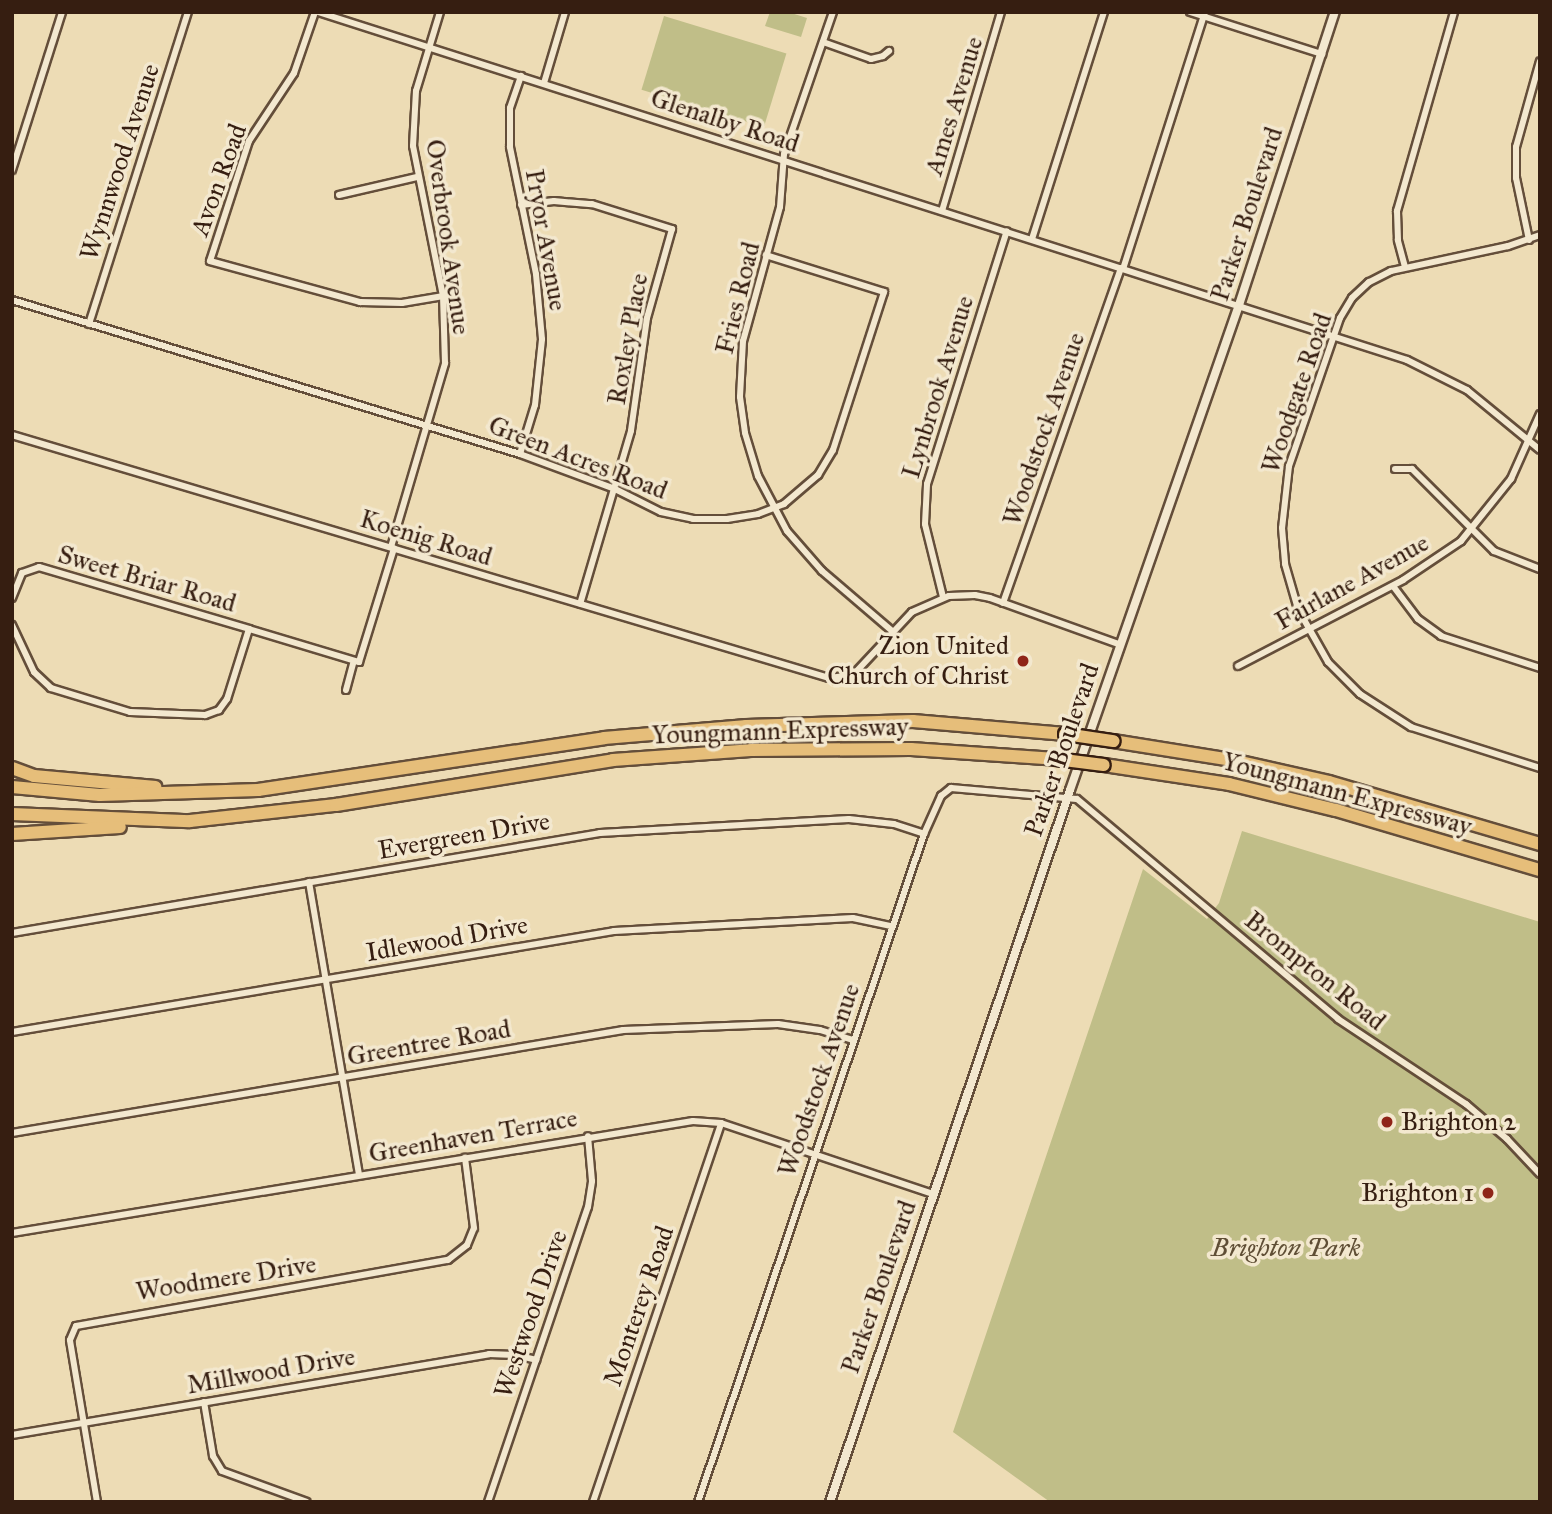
<!DOCTYPE html>
<style>
body{margin:0}
#map{position:relative;width:1552px;height:1514px;overflow:hidden;background:#eddcb5;font-family:"IM FELL Great Primer",serif}
div>[style]{position:absolute}
.green>*{inset:0;background:#c0be88;transform-origin:0 0}
.roads{filter:drop-shadow(2px 0 #644e3a) drop-shadow(-2px 0 #644e3a) drop-shadow(0 2px #644e3a) drop-shadow(0 -2px #644e3a)}
.minor>*{height:6px;margin:-3px;padding:0 3px;transform-origin:3px;border-radius:3px;background:#f3e8cf}
.tertiary>*{height:8px;margin:-4px;padding:0 4px;transform-origin:4px;border-radius:4px;background:#f3e8cf}
.motorway>*{height:12px;margin:-6px;padding:0 6px;transform-origin:6px;border-radius:6px;background:#e6be7a}
.bridges{filter:drop-shadow(2px 0 #361e11) drop-shadow(-2px 0 #361e11) drop-shadow(0 2px #361e11) drop-shadow(0 -2px #361e11)}
.motorway-bridge>*{height:12px;margin:-6px;padding:0 6px;transform-origin:6px;border-radius:6px;background:#e6be7a}
.dots>*{width:19px;height:19px;translate:-50% -50%;box-sizing:border-box;border:4px solid #f3e8cf;border-radius:50%}
span{translate:-50% -50%;white-space:nowrap;text-align:center;line-height:1.15;-webkit-text-stroke:7px #f3e8cf;paint-order:stroke}
.street-label{font-size:26px;color:#361e11}
.poi-label{font-size:26px;color:#361e11}
.right{translate:-100% -50%;text-align:right}
.left{translate:0 -50%;text-align:left}
.park-label{font-size:26px;color:#5f4e35;font-style:italic}
.frame{position:absolute;inset:0;border:14px solid #361e11;pointer-events:none}
</style>
<div id="map">
<div class="green">
<div style="clip-path:polygon(770px 12px,788px 12px,807px 18px,801px 37px,765px 26px)"></div>
<div style="left:664px;top:16px;width:128px;height:77px;rotate:17deg"></div>
<div style="clip-path:polygon(1242px 831px,1540px 922px,1540px 1502px,1050px 1502px,953px 1432px,1143px 869px,1207px 919px,1219px 903px)"></div>
</div>
<div class="roads">
<div class="minor">
<div style="left:315px;top:12px;width:65px;rotate:109deg"></div>
<div style="left:294px;top:73px;width:82px;rotate:123.5deg"></div>
<div style="left:249px;top:141px;width:126px;rotate:108deg"></div>
<div style="left:210px;top:261px;width:156px;rotate:15.3deg"></div>
<div style="left:360px;top:302px;width:42px;rotate:1.4deg"></div>
<div style="left:402px;top:303px;width:42px;rotate:-9.7deg"></div>
<div style="left:318px;top:12px;width:1143px;rotate:17.72deg"></div>
<div style="left:1407px;top:360px;width:67px;rotate:26.6deg"></div>
<div style="left:1467px;top:390px;width:94px;rotate:39.4deg"></div>
<div style="left:833px;top:12px;width:150px;rotate:109deg"></div>
<div style="left:784px;top:154px;width:53px;rotate:94.3deg"></div>
<div style="left:780px;top:207px;width:139px;rotate:105.4deg"></div>
<div style="left:743px;top:341px;width:56px;rotate:93.1deg"></div>
<div style="left:740px;top:397px;width:36px;rotate:82deg"></div>
<div style="left:745px;top:433px;width:45px;rotate:73.2deg"></div>
<div style="left:758px;top:476px;width:62px;rotate:62.2deg"></div>
<div style="left:787px;top:531px;width:53px;rotate:48.8deg"></div>
<div style="left:822px;top:571px;width:92px;rotate:40.6deg"></div>
<div style="left:1190px;top:12px;width:139px;rotate:17.7deg"></div>
<div style="left:823px;top:42px;width:51px;rotate:19.5deg"></div>
<div style="left:871px;top:59px;width:12px;rotate:-14deg"></div>
<div style="left:883px;top:56px;width:8px;rotate:-40deg"></div>
<div style="left:544px;top:83px;width:74px;rotate:-73.5deg"></div>
<div style="left:12px;top:170px;width:166px;rotate:-72.4deg"></div>
<div style="left:339px;top:195px;width:80px;rotate:-13deg"></div>
<div style="left:521px;top:205px;width:33px;rotate:-7deg"></div>
<div style="left:554px;top:201px;width:38px;rotate:5deg"></div>
<div style="left:592px;top:204px;width:84px;rotate:17.4deg"></div>
<div style="left:672px;top:229px;width:92px;rotate:105.7deg"></div>
<div style="left:647px;top:318px;width:114px;rotate:98.1deg"></div>
<div style="left:631px;top:431px;width:180px;rotate:106.4deg"></div>
<div style="left:942px;top:211px;width:208px;rotate:-73.5deg"></div>
<div style="left:1540px;top:235px;width:34px;rotate:161deg"></div>
<div style="left:1508px;top:246px;width:120px;rotate:167.9deg"></div>
<div style="left:1391px;top:271px;width:25px;rotate:153deg"></div>
<div style="left:1369px;top:282px;width:23px;rotate:137deg"></div>
<div style="left:1352px;top:298px;width:23px;rotate:121deg"></div>
<div style="left:1340px;top:318px;width:157px;rotate:109deg"></div>
<div style="left:1289px;top:466px;width:62px;rotate:96.4deg"></div>
<div style="left:1282px;top:528px;width:36px;rotate:85deg"></div>
<div style="left:1285px;top:564px;width:47px;rotate:73.9deg"></div>
<div style="left:1298px;top:609px;width:61px;rotate:60.5deg"></div>
<div style="left:1328px;top:662px;width:45px;rotate:45deg"></div>
<div style="left:1360px;top:694px;width:61px;rotate:32.9deg"></div>
<div style="left:1411px;top:727px;width:135px;rotate:17.6deg"></div>
<div style="left:1032px;top:239px;width:238px;rotate:-72.4deg"></div>
<div style="left:1529px;top:240px;width:63px;rotate:-101.8deg"></div>
<div style="left:1516px;top:178px;width:31px;rotate:-90deg"></div>
<div style="left:1516px;top:147px;width:89px;rotate:-74.4deg"></div>
<div style="left:1405px;top:267px;width:28px;rotate:-105deg"></div>
<div style="left:1398px;top:240px;width:29px;rotate:-92deg"></div>
<div style="left:1397px;top:211px;width:207px;rotate:-74deg"></div>
<div style="left:1123px;top:269px;width:270px;rotate:-72.3deg"></div>
<div style="left:12px;top:300px;width:531px;rotate:16.86deg"></div>
<div style="left:520px;top:454px;width:101px;rotate:20.2deg"></div>
<div style="left:615px;top:489px;width:51px;rotate:26.6deg"></div>
<div style="left:661px;top:512px;width:33px;rotate:12deg"></div>
<div style="left:693px;top:519px;width:34px"></div>
<div style="left:727px;top:519px;width:31px;rotate:-9deg"></div>
<div style="left:758px;top:514px;width:28px;rotate:-21deg"></div>
<div style="left:784px;top:504px;width:45px;rotate:-40.5deg"></div>
<div style="left:818px;top:475px;width:29px;rotate:-59deg"></div>
<div style="left:833px;top:450px;width:166px;rotate:-72.1deg"></div>
<div style="left:884px;top:292px;width:124px;rotate:-162.6deg"></div>
<div style="left:89px;top:324px;width:327px;rotate:-72.4deg"></div>
<div style="left:12px;top:435px;width:852px;rotate:16.56deg"></div>
<div style="left:829px;top:678px;width:24px;rotate:-7deg"></div>
<div style="left:853px;top:675px;width:86px;rotate:-46.9deg"></div>
<div style="left:912px;top:612px;width:40px;rotate:-23.4deg"></div>
<div style="left:949px;top:596px;width:26px;rotate:-2deg"></div>
<div style="left:975px;top:595px;width:15px;rotate:11deg"></div>
<div style="left:990px;top:598px;width:139px;rotate:19.7deg"></div>
<div style="left:520px;top:454px;width:51px;rotate:-73deg"></div>
<div style="left:535px;top:405px;width:66px;rotate:-83.9deg"></div>
<div style="left:542px;top:339px;width:65px;rotate:-95.3deg"></div>
<div style="left:536px;top:274px;width:130px;rotate:-101.6deg"></div>
<div style="left:510px;top:147px;width:39px;rotate:-90deg"></div>
<div style="left:510px;top:108px;width:34px;rotate:-71deg"></div>
<div style="left:1395px;top:469px;width:17px"></div>
<div style="left:1412px;top:469px;width:116px;rotate:45deg"></div>
<div style="left:1494px;top:551px;width:49px;rotate:21.4deg"></div>
<div style="left:391px;top:547px;width:192px;rotate:-73.6deg"></div>
<div style="left:445px;top:363px;width:67px;rotate:-91.7deg"></div>
<div style="left:443px;top:296px;width:153px;rotate:-101.3deg"></div>
<div style="left:413px;top:146px;width:55px;rotate:-86.9deg"></div>
<div style="left:416px;top:91px;width:83px;rotate:-73.1deg"></div>
<div style="left:1393px;top:586px;width:41px;rotate:52.9deg"></div>
<div style="left:1418px;top:619px;width:29px;rotate:36deg"></div>
<div style="left:1441px;top:636px;width:104px;rotate:17.9deg"></div>
<div style="left:943px;top:597px;width:75px;rotate:-103.9deg"></div>
<div style="left:925px;top:524px;width:40px;rotate:-87.1deg"></div>
<div style="left:927px;top:484px;width:265px;rotate:-72.5deg"></div>
<div style="left:12px;top:598px;width:27px;rotate:-68deg"></div>
<div style="left:22px;top:573px;width:18px;rotate:-19deg"></div>
<div style="left:39px;top:567px;width:219px;rotate:16.4deg"></div>
<div style="left:249px;top:629px;width:73px;rotate:107.4deg"></div>
<div style="left:227px;top:699px;width:14px;rotate:126deg"></div>
<div style="left:219px;top:710px;width:15px;rotate:160deg"></div>
<div style="left:205px;top:715px;width:75px;rotate:-177.7deg"></div>
<div style="left:130px;top:712px;width:83px;rotate:-163.1deg"></div>
<div style="left:51px;top:688px;width:23px;rotate:-137deg"></div>
<div style="left:34px;top:672px;width:52px;rotate:-115.1deg"></div>
<div style="left:1003px;top:603px;width:355px;rotate:-70.6deg"></div>
<div style="left:249px;top:629px;width:115px;rotate:16.7deg"></div>
<div style="left:359px;top:662px;width:119px;rotate:-72.9deg"></div>
<div style="left:1238px;top:666px;width:186px;rotate:-27.5deg"></div>
<div style="left:1403px;top:580px;width:70px;rotate:-33.9deg"></div>
<div style="left:1461px;top:541px;width:80px;rotate:-51.1deg"></div>
<div style="left:1511px;top:479px;width:71px;rotate:-66deg"></div>
<div style="left:346px;top:690px;width:30px;rotate:-75deg"></div>
<div style="left:309px;top:882px;width:297px;rotate:80.3deg"></div>
<div style="left:12px;top:933px;width:596px;rotate:-9.65deg"></div>
<div style="left:600px;top:833px;width:249px;rotate:-3.2deg"></div>
<div style="left:849px;top:819px;width:45px;rotate:6.3deg"></div>
<div style="left:894px;top:824px;width:32px;rotate:18deg"></div>
<div style="left:12px;top:1032px;width:610px;rotate:-9.52deg"></div>
<div style="left:614px;top:931px;width:239px;rotate:-3.1deg"></div>
<div style="left:853px;top:918px;width:39px;rotate:12deg"></div>
<div style="left:12px;top:1133px;width:620px;rotate:-9.57deg"></div>
<div style="left:623px;top:1030px;width:155px;rotate:-2.2deg"></div>
<div style="left:778px;top:1024px;width:42px;rotate:8.1deg"></div>
<div style="left:820px;top:1030px;width:34px;rotate:17deg"></div>
<div style="left:12px;top:1233px;width:690px;rotate:-9.34deg"></div>
<div style="left:693px;top:1121px;width:28px;rotate:4deg"></div>
<div style="left:721px;top:1123px;width:224px;rotate:18.5deg"></div>
<div style="left:204px;top:1402px;width:55px;rotate:80.5deg"></div>
<div style="left:213px;top:1456px;width:17px;rotate:59deg"></div>
<div style="left:222px;top:1471px;width:90px;rotate:20deg"></div>
<div style="left:12px;top:1435px;width:484px;rotate:-9.6deg"></div>
<div style="left:489px;top:1354px;width:26px;rotate:2deg"></div>
<div style="left:515px;top:1355px;width:22px;rotate:13deg"></div>
<div style="left:97px;top:1502px;width:164px;rotate:-99.5deg"></div>
<div style="left:70px;top:1340px;width:15px;rotate:-67deg"></div>
<div style="left:76px;top:1326px;width:378px;rotate:-10.1deg"></div>
<div style="left:448px;top:1260px;width:24px;rotate:-38deg"></div>
<div style="left:467px;top:1245px;width:18px;rotate:-68deg"></div>
<div style="left:474px;top:1228px;width:71px;rotate:-97.3deg"></div>
<div style="left:488px;top:1502px;width:311px;rotate:-71.3deg"></div>
<div style="left:588px;top:1207px;width:26px;rotate:-81deg"></div>
<div style="left:592px;top:1181px;width:45px;rotate:-95.1deg"></div>
<div style="left:593px;top:1502px;width:400px;rotate:-71.3deg"></div>
<div style="left:698px;top:1502px;width:705px;rotate:-71.31deg"></div>
<div style="left:924px;top:834px;width:42px;rotate:-65.9deg"></div>
<div style="left:941px;top:796px;width:13px;rotate:-39deg"></div>
<div style="left:951px;top:788px;width:126px;rotate:5deg"></div>
<div style="left:1077px;top:799px;width:341px;rotate:40.1deg"></div>
<div style="left:1338px;top:1019px;width:154px;rotate:33.6deg"></div>
<div style="left:1466px;top:1104px;width:54px;rotate:40.5deg"></div>
<div style="left:1507px;top:1139px;width:48px;rotate:46.7deg"></div>
</div>
<div class="tertiary">
<div style="left:830px;top:1502px;width:751px;rotate:-71.37deg"></div>
<div style="left:1070px;top:790px;width:514px;rotate:-70.79deg"></div>
<div style="left:1239px;top:305px;width:308px;rotate:-71.9deg"></div>
</div>
<div class="motorway">
<div style="left:1113px;top:741px;width:121px;rotate:9.1deg"></div>
<div style="left:1232px;top:760px;width:99px;rotate:12.8deg"></div>
<div style="left:1329px;top:782px;width:220px;rotate:16.4deg"></div>
<div style="left:1104px;top:765px;width:126px;rotate:8.6deg"></div>
<div style="left:1229px;top:784px;width:110px;rotate:13.7deg"></div>
<div style="left:1336px;top:810px;width:213px;rotate:16.4deg"></div>
<div style="left:12px;top:768px;width:23px;rotate:20deg"></div>
<div style="left:34px;top:776px;width:122px;rotate:5.2deg"></div>
<div style="left:12px;top:787px;width:88px;rotate:5.2deg"></div>
<div style="left:100px;top:795px;width:158px;rotate:-1.8deg"></div>
<div style="left:258px;top:790px;width:350px;rotate:-8.5deg"></div>
<div style="left:604px;top:738px;width:143px;rotate:-4.8deg"></div>
<div style="left:746px;top:726px;width:167px;rotate:-1.7deg"></div>
<div style="left:913px;top:721px;width:153px;rotate:4.9deg"></div>
<div style="left:12px;top:814px;width:178px;rotate:2.3deg"></div>
<div style="left:190px;top:821px;width:147px;rotate:-6.3deg"></div>
<div style="left:336px;top:805px;width:281px;rotate:-9.2deg"></div>
<div style="left:613px;top:760px;width:138px;rotate:-4.1deg"></div>
<div style="left:751px;top:750px;width:160px;rotate:-0.4deg"></div>
<div style="left:911px;top:749px;width:145px;rotate:3.9deg"></div>
<div style="left:12px;top:834px;width:108px;rotate:-3.7deg"></div>
</div>
</div>
<div class="bridges">
<div class="motorway-bridge">
<div style="left:1065px;top:734px;width:49px;rotate:8.3deg"></div>
<div style="left:1056px;top:759px;width:48px;rotate:7.1deg"></div>
</div>
</div>
<div class="dots">
<div style="left:1023px;top:661px;background:#8f2418"></div>
<div style="left:1387px;top:1122px;background:#8f2418"></div>
<div style="left:1488px;top:1193px;background:#8f2418"></div>
</div>
<div class="street-label">
<span style="left:954px;top:106px;rotate:-73deg">Ames Avenue</span>
<span style="left:725px;top:121px;rotate:18deg">Glenalby Road</span>
<span style="left:120px;top:162px;rotate:-72deg">Wynnwood Avenue</span>
<span style="left:219px;top:180px;rotate:-70deg">Avon Road</span>
<span style="left:1247px;top:214px;rotate:-72deg">Parker Boulevard</span>
<span style="left:448px;top:237px;rotate:82deg">Overbrook Avenue</span>
<span style="left:546px;top:240px;rotate:80deg">Pryor Avenue</span>
<span style="left:738px;top:298px;rotate:-76deg">Fries Road</span>
<span style="left:628px;top:339px;rotate:-80deg">Roxley Place</span>
<span style="left:938px;top:387px;rotate:-73deg">Lynbrook Avenue</span>
<span style="left:1297px;top:393px;rotate:-71deg">Woodgate Road</span>
<span style="left:1044px;top:429px;rotate:-71deg">Woodstock Avenue</span>
<span style="left:578px;top:458px;rotate:21deg">Green Acres Road</span>
<span style="left:426px;top:538px;rotate:17deg">Koenig Road</span>
<span style="left:147px;top:579px;rotate:16deg">Sweet Briar Road</span>
<span style="left:1352px;top:582px;rotate:-29deg">Fairlane Avenue</span>
<span style="left:780px;top:731px;rotate:-2deg">Youngmann Expressway</span>
<span style="left:1062px;top:750px;rotate:-71deg">Parker Boulevard</span>
<span style="left:1347px;top:794px;rotate:15deg">Youngmann Expressway</span>
<span style="left:464px;top:836px;rotate:-10deg">Evergreen Drive</span>
<span style="left:447px;top:939px;rotate:-10deg">Idlewood Drive</span>
<span style="left:1315px;top:971px;rotate:39deg">Brompton Road</span>
<span style="left:429px;top:1043px;rotate:-10deg">Greentree Road</span>
<span style="left:819px;top:1080px;rotate:-71deg">Woodstock Avenue</span>
<span style="left:473px;top:1136px;rotate:-10deg">Greenhaven Terrace</span>
<span style="left:226px;top:1278px;rotate:-9deg">Woodmere Drive</span>
<span style="left:879px;top:1287px;rotate:-71deg">Parker Boulevard</span>
<span style="left:639px;top:1306px;rotate:-71deg">Monterey Road</span>
<span style="left:531px;top:1314px;rotate:-71deg">Westwood Drive</span>
<span style="left:271px;top:1371px;rotate:-10deg">Millwood Drive</span>
</div>
<div class="poi-label">
<span class="right" style="left:1009px;top:661px">Zion United<br>Church of Christ</span>
<span class="left" style="left:1401px;top:1122px">Brighton 2</span>
<span class="right" style="left:1474px;top:1193px">Brighton 1</span>
</div>
<div class="park-label">
<span style="left:1286px;top:1248px">Brighton Park</span>
</div>
<div class="frame"></div>
</div>
